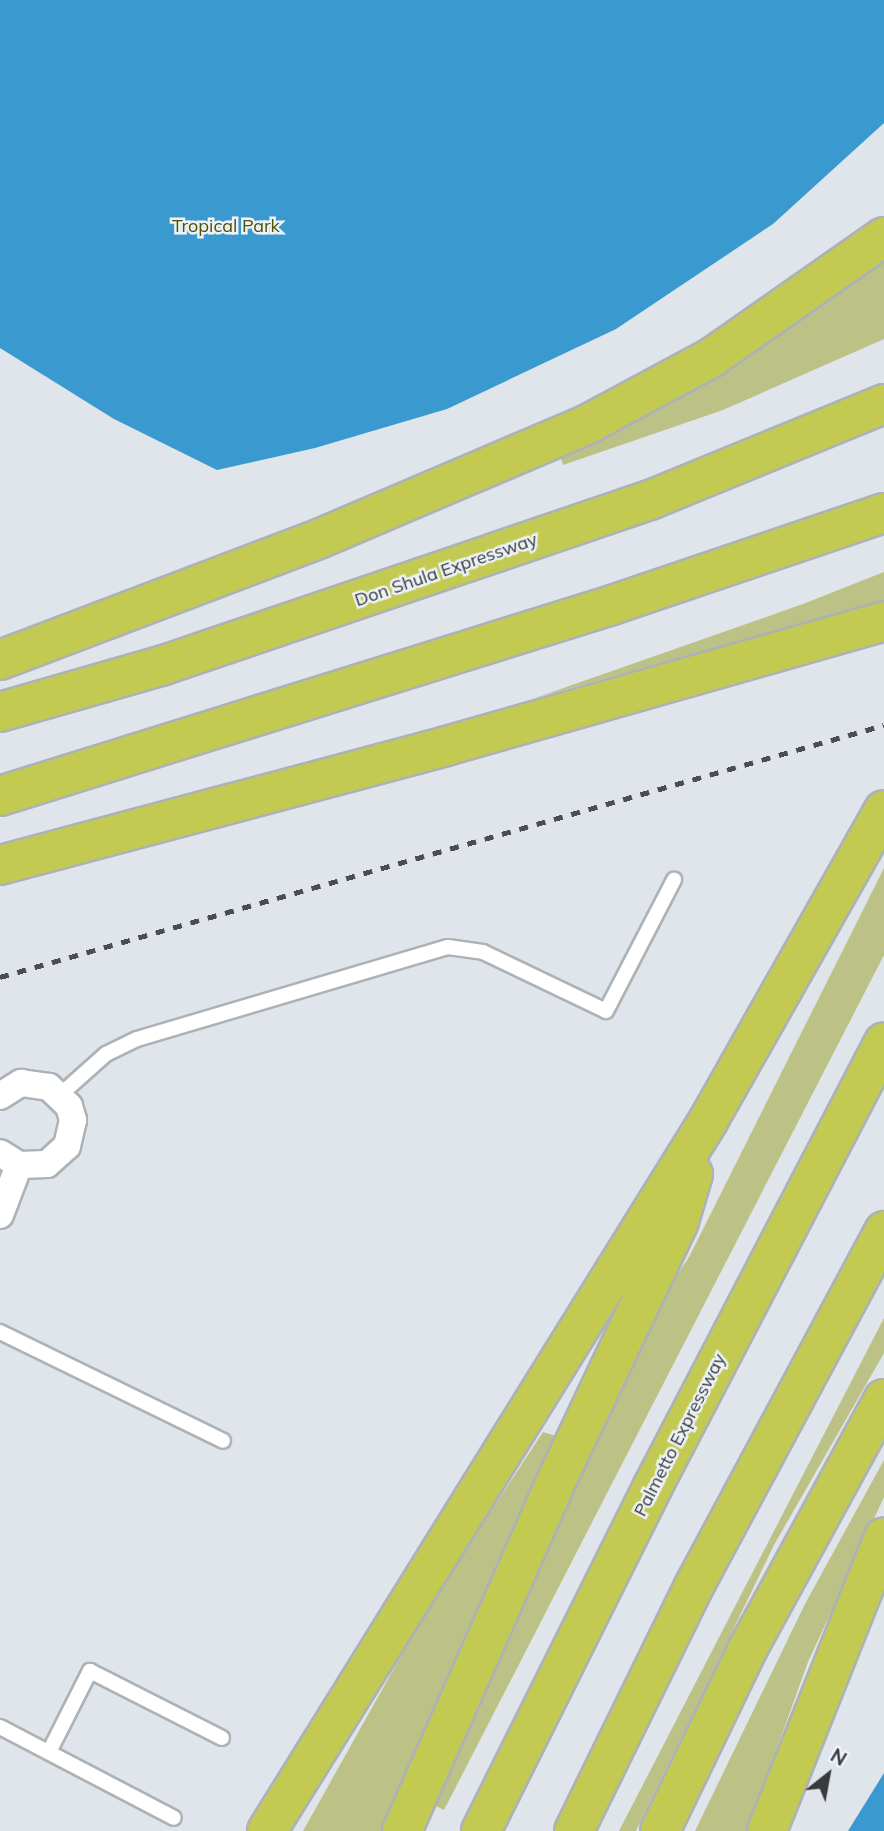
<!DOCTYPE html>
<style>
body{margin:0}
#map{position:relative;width:884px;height:1831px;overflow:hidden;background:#dfe5ea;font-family:Mulish,sans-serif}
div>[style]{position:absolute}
.green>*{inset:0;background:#bcc186}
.water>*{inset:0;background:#3a99ce}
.roads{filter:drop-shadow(2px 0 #acb2b6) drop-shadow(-2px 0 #acb2b6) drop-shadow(0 2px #acb2b6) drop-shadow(0 -2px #acb2b6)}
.service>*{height:14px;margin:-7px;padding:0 7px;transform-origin:7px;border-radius:7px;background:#fff}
.minor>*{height:26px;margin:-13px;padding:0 13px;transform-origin:13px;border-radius:13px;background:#fff}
.motorway>*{height:38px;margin:-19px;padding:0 19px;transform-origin:19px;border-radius:19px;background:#c3ca52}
.rail>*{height:5px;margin-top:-2.5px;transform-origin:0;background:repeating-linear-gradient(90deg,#4b4d4f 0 9px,transparent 0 18px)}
span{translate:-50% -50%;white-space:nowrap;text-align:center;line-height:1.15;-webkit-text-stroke:5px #ecf2f7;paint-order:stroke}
.park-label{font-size:18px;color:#4e5107}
.street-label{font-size:18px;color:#383a3c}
.north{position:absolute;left:793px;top:1740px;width:70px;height:70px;-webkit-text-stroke:5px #ecf2f7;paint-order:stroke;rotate:31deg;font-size:19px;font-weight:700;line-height:28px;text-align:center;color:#383a3c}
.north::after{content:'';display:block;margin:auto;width:24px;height:32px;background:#383a3c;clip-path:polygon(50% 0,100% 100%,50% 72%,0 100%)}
</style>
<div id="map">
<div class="green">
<div style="clip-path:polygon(884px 258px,884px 339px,723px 410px,563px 465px,560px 455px)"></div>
<div style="clip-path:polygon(884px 572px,884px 601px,535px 698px,803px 604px)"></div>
<div style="clip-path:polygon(884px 868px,884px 955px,444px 1810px,432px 1804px,489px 1671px,662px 1298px,689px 1257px)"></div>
<div style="clip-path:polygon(884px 1318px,884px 1353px,774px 1545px,636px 1831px,619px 1831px)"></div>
<div style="clip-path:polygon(543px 1432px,556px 1436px,556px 1442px,504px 1547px,381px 1831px,303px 1831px,430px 1604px)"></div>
<div style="clip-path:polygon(884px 1460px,884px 1497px,808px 1662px,747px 1831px,695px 1831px,805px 1604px)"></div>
</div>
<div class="water">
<div style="clip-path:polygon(0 0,884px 0,884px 123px,773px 224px,616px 329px,447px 409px,315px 448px,217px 470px,114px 419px,0 348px)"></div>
<div style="clip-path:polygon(884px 1773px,884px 1831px,848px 1831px)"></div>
</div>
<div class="roads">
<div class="service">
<div style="left:60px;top:1095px;width:62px;rotate:-41.7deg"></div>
<div style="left:106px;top:1054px;width:34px;rotate:-26deg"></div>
<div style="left:137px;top:1039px;width:324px;rotate:-16.5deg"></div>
<div style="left:448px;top:947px;width:35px;rotate:8deg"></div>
<div style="left:483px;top:952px;width:136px;rotate:25.6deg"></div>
<div style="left:606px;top:1011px;width:148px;rotate:-62.6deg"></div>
<div style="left:0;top:1332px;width:248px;rotate:26deg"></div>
<div style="left:0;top:1727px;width:196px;rotate:27.6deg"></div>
<div style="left:49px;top:1752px;width:91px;rotate:-63.2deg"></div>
<div style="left:90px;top:1671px;width:148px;rotate:26.9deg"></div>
</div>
<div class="minor">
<div style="left:0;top:1096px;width:25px;rotate:-32deg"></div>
<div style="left:21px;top:1083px;width:28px;rotate:8deg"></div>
<div style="left:49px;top:1087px;width:28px;rotate:44deg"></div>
<div style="left:69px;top:1106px;width:15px;rotate:74deg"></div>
<div style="left:73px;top:1120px;width:27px;rotate:103deg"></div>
<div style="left:67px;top:1146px;width:27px;rotate:138deg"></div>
<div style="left:47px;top:1164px;width:28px;rotate:178deg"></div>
<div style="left:19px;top:1165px;width:22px;rotate:-148deg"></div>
<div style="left:0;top:1215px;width:53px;rotate:-69.2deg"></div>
</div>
<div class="motorway">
<div style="left:0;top:660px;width:343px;rotate:-20.8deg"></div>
<div style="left:321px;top:538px;width:290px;rotate:-23.1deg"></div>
<div style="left:588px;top:424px;width:140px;rotate:-28.2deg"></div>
<div style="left:711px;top:358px;width:211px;rotate:-35deg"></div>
<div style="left:0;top:712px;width:171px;rotate:-16deg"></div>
<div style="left:164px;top:665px;width:513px;rotate:-18.75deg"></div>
<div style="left:650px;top:500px;width:253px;rotate:-22.3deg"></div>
<div style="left:0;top:796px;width:641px;rotate:-17.33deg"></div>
<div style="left:612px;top:605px;width:287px;rotate:-18.7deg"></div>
<div style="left:0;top:865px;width:462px;rotate:-14.9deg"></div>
<div style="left:446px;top:746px;width:455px;rotate:-15.9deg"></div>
<div style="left:267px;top:1831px;width:836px;rotate:-58.15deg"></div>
<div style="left:708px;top:1121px;width:357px;rotate:-60.5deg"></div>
<div style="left:402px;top:1831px;width:396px;rotate:-66.2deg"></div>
<div style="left:562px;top:1469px;width:274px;rotate:-64.7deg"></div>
<div style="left:679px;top:1221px;width:49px;rotate:-73.4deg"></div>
<div style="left:481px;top:1831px;width:385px;rotate:-63.5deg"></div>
<div style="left:653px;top:1486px;width:500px;rotate:-62.5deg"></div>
<div style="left:574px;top:1831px;width:273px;rotate:-63.9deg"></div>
<div style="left:694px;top:1586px;width:403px;rotate:-61.8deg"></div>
<div style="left:660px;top:1831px;width:201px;rotate:-64.3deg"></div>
<div style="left:747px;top:1650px;width:286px;rotate:-61.4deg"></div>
<div style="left:767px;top:1831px;width:316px;rotate:-68.3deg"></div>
</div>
</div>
<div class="rail">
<div style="left:0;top:977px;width:919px;rotate:-15.91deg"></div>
</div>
<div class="park-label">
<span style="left:226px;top:226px">Tropical Park</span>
</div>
<div class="street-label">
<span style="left:446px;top:570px;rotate:-19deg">Don Shula Expressway</span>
<span style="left:680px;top:1435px;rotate:-63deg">Palmetto Expressway</span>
</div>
<div class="north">N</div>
</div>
